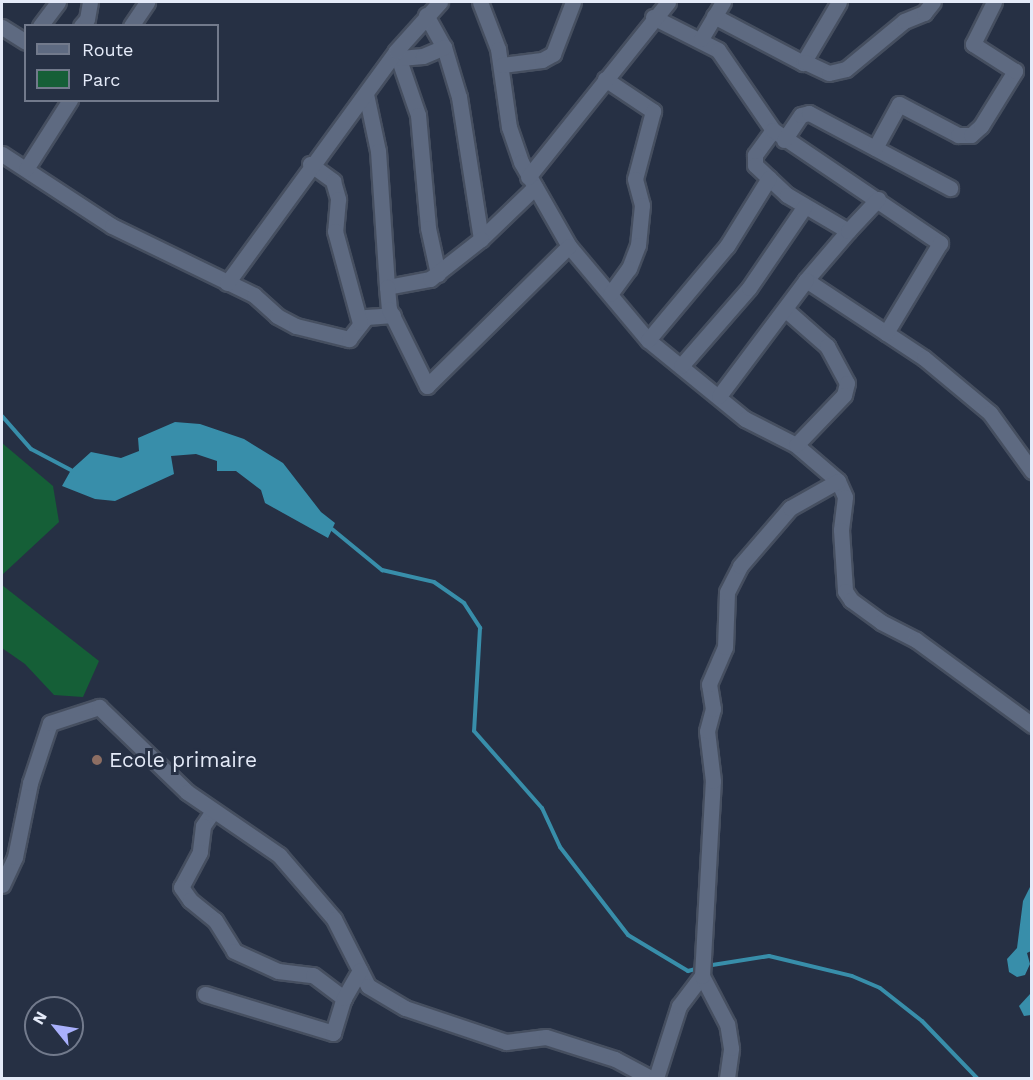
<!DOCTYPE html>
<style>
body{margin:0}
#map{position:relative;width:1033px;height:1080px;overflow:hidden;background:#263044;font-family:"Work Sans",sans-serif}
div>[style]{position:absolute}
.green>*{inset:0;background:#155f37}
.water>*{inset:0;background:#388eaa}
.stream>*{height:4px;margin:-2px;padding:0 2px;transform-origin:2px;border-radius:2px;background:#388eaa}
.roads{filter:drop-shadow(2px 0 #464f60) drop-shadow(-2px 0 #464f60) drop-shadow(0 2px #464f60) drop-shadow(0 -2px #464f60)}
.street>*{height:15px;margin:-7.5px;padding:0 7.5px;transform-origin:7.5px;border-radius:7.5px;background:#5e6a81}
.dots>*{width:16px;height:16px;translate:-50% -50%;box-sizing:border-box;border:3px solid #263044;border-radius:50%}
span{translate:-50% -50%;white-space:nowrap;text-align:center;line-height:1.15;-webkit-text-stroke:6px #263044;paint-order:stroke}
.poi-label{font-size:21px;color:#e4eaf8}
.left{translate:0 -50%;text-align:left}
.frame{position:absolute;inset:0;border:3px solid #e4eaf8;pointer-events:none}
.legend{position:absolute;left:24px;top:24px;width:195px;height:78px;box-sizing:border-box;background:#263044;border:2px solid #727a8c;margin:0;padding:8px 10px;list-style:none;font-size:18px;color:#e4eaf8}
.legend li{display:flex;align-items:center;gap:12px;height:30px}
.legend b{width:30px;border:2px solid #727a8c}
.north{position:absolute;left:24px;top:996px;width:60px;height:60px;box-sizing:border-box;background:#263044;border:2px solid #727a8c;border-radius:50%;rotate:300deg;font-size:16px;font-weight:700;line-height:24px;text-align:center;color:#e4eaf8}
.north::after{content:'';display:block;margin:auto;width:21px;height:27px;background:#a9b0fc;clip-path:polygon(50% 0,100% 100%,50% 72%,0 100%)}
</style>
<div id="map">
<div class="green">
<div style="clip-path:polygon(2px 443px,53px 486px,59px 522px,2px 575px)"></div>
<div style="clip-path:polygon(2px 585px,99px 661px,83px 697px,54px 695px,25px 664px,2px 648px)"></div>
</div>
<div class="water">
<div style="clip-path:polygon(175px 422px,200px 424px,244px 439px,283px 463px,321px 512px,335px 523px,328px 538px,265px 503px,261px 490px,236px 471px,217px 471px,217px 461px,196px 454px,171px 456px,174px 474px,115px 501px,95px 499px,62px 486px,71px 470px,91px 452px,121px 458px,139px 451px,138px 438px)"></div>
<div style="clip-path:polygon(1031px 885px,1031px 951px,1027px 953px,1030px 964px,1025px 975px,1017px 977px,1009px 972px,1007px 959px,1017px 948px,1023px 901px)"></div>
<div style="clip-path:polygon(1031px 993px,1031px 1015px,1024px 1016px,1019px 1006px)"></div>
</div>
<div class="stream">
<div style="left:2px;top:416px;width:44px;rotate:48.7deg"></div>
<div style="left:31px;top:449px;width:45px;rotate:27.7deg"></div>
<div style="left:332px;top:529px;width:65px;rotate:39.4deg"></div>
<div style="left:382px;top:570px;width:53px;rotate:13deg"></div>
<div style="left:434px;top:582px;width:37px;rotate:35deg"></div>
<div style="left:464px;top:603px;width:30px;rotate:57deg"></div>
<div style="left:480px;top:628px;width:103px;rotate:93.3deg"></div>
<div style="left:474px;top:731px;width:103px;rotate:48.6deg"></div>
<div style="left:542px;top:808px;width:43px;rotate:65.2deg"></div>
<div style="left:560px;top:847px;width:111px;rotate:52.3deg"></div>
<div style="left:628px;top:935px;width:70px;rotate:31deg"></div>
<div style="left:688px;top:971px;width:11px;rotate:-15deg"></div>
<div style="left:706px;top:966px;width:64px;rotate:-9deg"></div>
<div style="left:769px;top:956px;width:85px;rotate:13.5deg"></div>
<div style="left:852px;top:976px;width:30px;rotate:23deg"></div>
<div style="left:880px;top:988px;width:53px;rotate:38.2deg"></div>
<div style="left:922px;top:1021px;width:79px;rotate:46deg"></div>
</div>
<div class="roads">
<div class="street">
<div style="left:480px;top:2px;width:50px;rotate:69deg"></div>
<div style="left:498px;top:49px;width:79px;rotate:82deg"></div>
<div style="left:509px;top:127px;width:37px;rotate:71deg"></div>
<div style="left:521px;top:162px;width:97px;rotate:60.3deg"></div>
<div style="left:569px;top:246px;width:123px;rotate:50deg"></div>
<div style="left:648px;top:340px;width:125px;rotate:39.2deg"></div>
<div style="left:745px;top:419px;width:57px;rotate:27deg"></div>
<div style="left:796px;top:445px;width:55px;rotate:40.6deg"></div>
<div style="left:838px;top:481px;width:17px;rotate:66deg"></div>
<div style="left:845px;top:497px;width:33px;rotate:97deg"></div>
<div style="left:841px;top:530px;width:61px;rotate:86.2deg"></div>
<div style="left:845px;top:591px;width:11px;rotate:56deg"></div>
<div style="left:851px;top:600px;width:37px;rotate:36deg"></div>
<div style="left:881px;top:622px;width:39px;rotate:27deg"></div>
<div style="left:916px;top:640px;width:144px;rotate:36.2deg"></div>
<div style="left:426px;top:15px;width:37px;rotate:61deg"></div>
<div style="left:444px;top:47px;width:52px;rotate:73.3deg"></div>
<div style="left:459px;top:97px;width:144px;rotate:81.2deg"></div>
<div style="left:481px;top:239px;width:75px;rotate:-43.9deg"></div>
<div style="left:714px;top:16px;width:101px;rotate:27.8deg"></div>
<div style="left:803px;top:63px;width:71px;rotate:-59.5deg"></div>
<div style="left:653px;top:17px;width:73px;rotate:26.9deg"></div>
<div style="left:718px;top:50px;width:97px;rotate:55.5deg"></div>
<div style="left:773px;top:130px;width:31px;rotate:126deg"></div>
<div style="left:755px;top:155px;width:10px;rotate:90deg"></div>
<div style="left:755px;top:165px;width:44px;rotate:43.2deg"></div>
<div style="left:787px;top:195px;width:71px;rotate:30.5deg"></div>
<div style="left:848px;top:231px;width:65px;rotate:130.6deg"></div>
<div style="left:806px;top:280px;width:141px;rotate:33.5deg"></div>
<div style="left:924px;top:358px;width:86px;rotate:39.8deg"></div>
<div style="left:990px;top:413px;width:72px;rotate:54.1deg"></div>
<div style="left:40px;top:26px;width:30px;rotate:-53deg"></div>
<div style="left:81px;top:26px;width:9px;rotate:-49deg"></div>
<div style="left:87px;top:19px;width:17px;rotate:-80deg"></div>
<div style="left:131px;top:26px;width:29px;rotate:-56deg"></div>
<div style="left:2px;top:27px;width:28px;rotate:32deg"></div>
<div style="left:701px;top:39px;width:43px;rotate:-59.3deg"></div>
<div style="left:396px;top:51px;width:68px;rotate:71deg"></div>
<div style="left:418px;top:115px;width:113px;rotate:84.9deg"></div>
<div style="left:428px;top:228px;width:47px;rotate:77.7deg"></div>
<div style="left:400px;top:58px;width:23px;rotate:-5deg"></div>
<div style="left:423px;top:56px;width:23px;rotate:-23deg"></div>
<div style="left:805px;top:62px;width:26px;rotate:25deg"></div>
<div style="left:829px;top:73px;width:17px;rotate:-13deg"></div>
<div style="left:846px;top:69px;width:75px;rotate:-39.6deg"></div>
<div style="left:904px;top:21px;width:22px;rotate:-22deg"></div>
<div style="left:924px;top:13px;width:14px;rotate:-51deg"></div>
<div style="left:502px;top:65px;width:40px;rotate:-7.1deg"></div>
<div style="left:542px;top:60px;width:13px;rotate:-29deg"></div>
<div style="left:553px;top:54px;width:56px;rotate:-69deg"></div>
<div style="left:605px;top:79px;width:58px;rotate:33.7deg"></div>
<div style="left:653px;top:111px;width:70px;rotate:104.8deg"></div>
<div style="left:635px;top:179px;width:27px;rotate:75deg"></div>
<div style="left:642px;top:205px;width:40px;rotate:95.7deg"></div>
<div style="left:638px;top:245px;width:25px;rotate:111deg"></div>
<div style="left:629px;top:268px;width:32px;rotate:126deg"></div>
<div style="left:366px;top:94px;width:58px;rotate:78.1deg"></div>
<div style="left:378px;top:151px;width:136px;rotate:86.2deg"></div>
<div style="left:387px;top:287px;width:44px;rotate:-10.5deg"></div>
<div style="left:430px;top:279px;width:65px;rotate:-38.1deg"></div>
<div style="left:773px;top:130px;width:202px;rotate:34.1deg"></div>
<div style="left:940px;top:243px;width:105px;rotate:121deg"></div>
<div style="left:784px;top:140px;width:30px;rotate:-56deg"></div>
<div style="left:801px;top:115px;width:8px;rotate:-14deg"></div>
<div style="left:809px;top:113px;width:160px;rotate:28deg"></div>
<div style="left:875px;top:148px;width:50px;rotate:-61.4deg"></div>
<div style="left:899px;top:104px;width:67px;rotate:27.7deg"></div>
<div style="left:958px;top:135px;width:13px"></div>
<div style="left:971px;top:135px;width:13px;rotate:-42deg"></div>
<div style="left:981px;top:126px;width:65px;rotate:-58.3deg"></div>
<div style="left:1015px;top:71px;width:50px;rotate:-147.3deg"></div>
<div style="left:973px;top:44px;width:47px;rotate:-63.4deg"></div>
<div style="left:2px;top:154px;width:131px;rotate:33.2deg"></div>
<div style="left:112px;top:226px;width:158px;rotate:25.9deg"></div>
<div style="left:254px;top:295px;width:31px;rotate:42deg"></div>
<div style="left:277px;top:316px;width:21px;rotate:28deg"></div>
<div style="left:296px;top:326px;width:55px;rotate:13.8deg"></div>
<div style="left:349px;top:339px;width:28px;rotate:-52deg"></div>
<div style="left:366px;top:317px;width:27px;rotate:-4deg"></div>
<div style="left:310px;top:164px;width:29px;rotate:36deg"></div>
<div style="left:333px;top:181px;width:19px;rotate:74deg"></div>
<div style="left:338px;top:199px;width:32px;rotate:95deg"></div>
<div style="left:335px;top:231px;width:95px;rotate:74.8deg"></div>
<div style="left:26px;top:169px;width:82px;rotate:-57.5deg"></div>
<div style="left:528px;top:177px;width:224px;rotate:-51.3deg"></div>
<div style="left:848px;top:231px;width:44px;rotate:-46.8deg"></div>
<div style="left:227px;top:283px;width:287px;rotate:-53.9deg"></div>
<div style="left:396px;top:51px;width:66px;rotate:-48.1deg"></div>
<div style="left:387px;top:287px;width:22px;rotate:85deg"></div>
<div style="left:389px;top:309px;width:86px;rotate:63.7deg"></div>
<div style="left:427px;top:386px;width:199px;rotate:-44.6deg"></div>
<div style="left:786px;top:310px;width:55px;rotate:41.3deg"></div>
<div style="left:827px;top:346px;width:42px;rotate:61.6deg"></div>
<div style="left:847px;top:383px;width:12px;rotate:104deg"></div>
<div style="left:844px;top:395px;width:69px;rotate:133.8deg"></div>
<div style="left:648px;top:340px;width:123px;rotate:-50deg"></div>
<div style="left:727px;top:246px;width:80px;rotate:-58.3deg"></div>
<div style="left:681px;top:366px;width:103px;rotate:-48.9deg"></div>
<div style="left:749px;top:288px;width:99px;rotate:-55.7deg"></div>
<div style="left:719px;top:396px;width:145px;rotate:-53.1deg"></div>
<div style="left:213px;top:811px;width:18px;rotate:124deg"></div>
<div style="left:203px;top:826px;width:26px;rotate:97deg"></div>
<div style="left:200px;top:852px;width:40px;rotate:118deg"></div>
<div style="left:181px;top:887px;width:16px;rotate:55deg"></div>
<div style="left:190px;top:900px;width:32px;rotate:39deg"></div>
<div style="left:215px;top:920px;width:36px;rotate:58deg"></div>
<div style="left:234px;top:951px;width:48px;rotate:24.4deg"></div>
<div style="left:278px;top:971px;width:35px;rotate:7deg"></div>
<div style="left:313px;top:975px;width:39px;rotate:37deg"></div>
<div style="left:2px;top:885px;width:31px;rotate:-65deg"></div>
<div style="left:15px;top:857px;width:76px;rotate:-78.5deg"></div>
<div style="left:30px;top:783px;width:63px;rotate:-71.6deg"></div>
<div style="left:50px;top:723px;width:52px;rotate:-18.1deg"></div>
<div style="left:99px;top:707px;width:122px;rotate:44deg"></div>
<div style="left:187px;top:792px;width:112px;rotate:34.4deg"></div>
<div style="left:279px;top:855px;width:84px;rotate:49.3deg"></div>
<div style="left:334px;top:919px;width:75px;rotate:63.1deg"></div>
<div style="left:368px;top:986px;width:43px;rotate:30.7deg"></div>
<div style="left:405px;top:1008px;width:107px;rotate:18.6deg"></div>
<div style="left:506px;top:1042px;width:40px;rotate:-7.1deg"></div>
<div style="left:546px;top:1037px;width:72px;rotate:17.7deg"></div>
<div style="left:615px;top:1059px;width:40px;rotate:28deg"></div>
<div style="left:205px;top:994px;width:134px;rotate:16.9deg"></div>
<div style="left:333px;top:1033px;width:37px;rotate:-73deg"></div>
<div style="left:344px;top:998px;width:32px;rotate:-60deg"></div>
<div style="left:656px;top:1078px;width:76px;rotate:-72.3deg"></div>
<div style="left:679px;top:1006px;width:38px;rotate:-53deg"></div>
<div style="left:727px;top:1078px;width:30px;rotate:-82deg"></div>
<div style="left:731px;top:1048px;width:24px;rotate:-99deg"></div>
<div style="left:727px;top:1024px;width:54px;rotate:-117.5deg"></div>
<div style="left:702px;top:976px;width:195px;rotate:-86.8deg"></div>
<div style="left:713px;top:781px;width:50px;rotate:-96.8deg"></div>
<div style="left:707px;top:731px;width:23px;rotate:-75deg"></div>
<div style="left:713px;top:709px;width:25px;rotate:-99deg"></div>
<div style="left:709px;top:684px;width:40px;rotate:-66.6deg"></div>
<div style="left:725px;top:647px;width:55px;rotate:-87.9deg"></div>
<div style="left:727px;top:592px;width:29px;rotate:-63deg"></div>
<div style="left:740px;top:566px;width:77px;rotate:-49.2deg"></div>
<div style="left:790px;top:508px;width:55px;rotate:-29.4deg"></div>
</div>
</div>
<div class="dots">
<div style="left:97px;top:760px;background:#8d6e63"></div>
</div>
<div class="poi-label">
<span class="left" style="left:109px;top:760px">Ecole primaire</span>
</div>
<div class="frame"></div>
<ul class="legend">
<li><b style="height:8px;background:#5e6a81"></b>Route</li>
<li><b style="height:16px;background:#155f37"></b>Parc</li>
</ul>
<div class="north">N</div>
</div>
